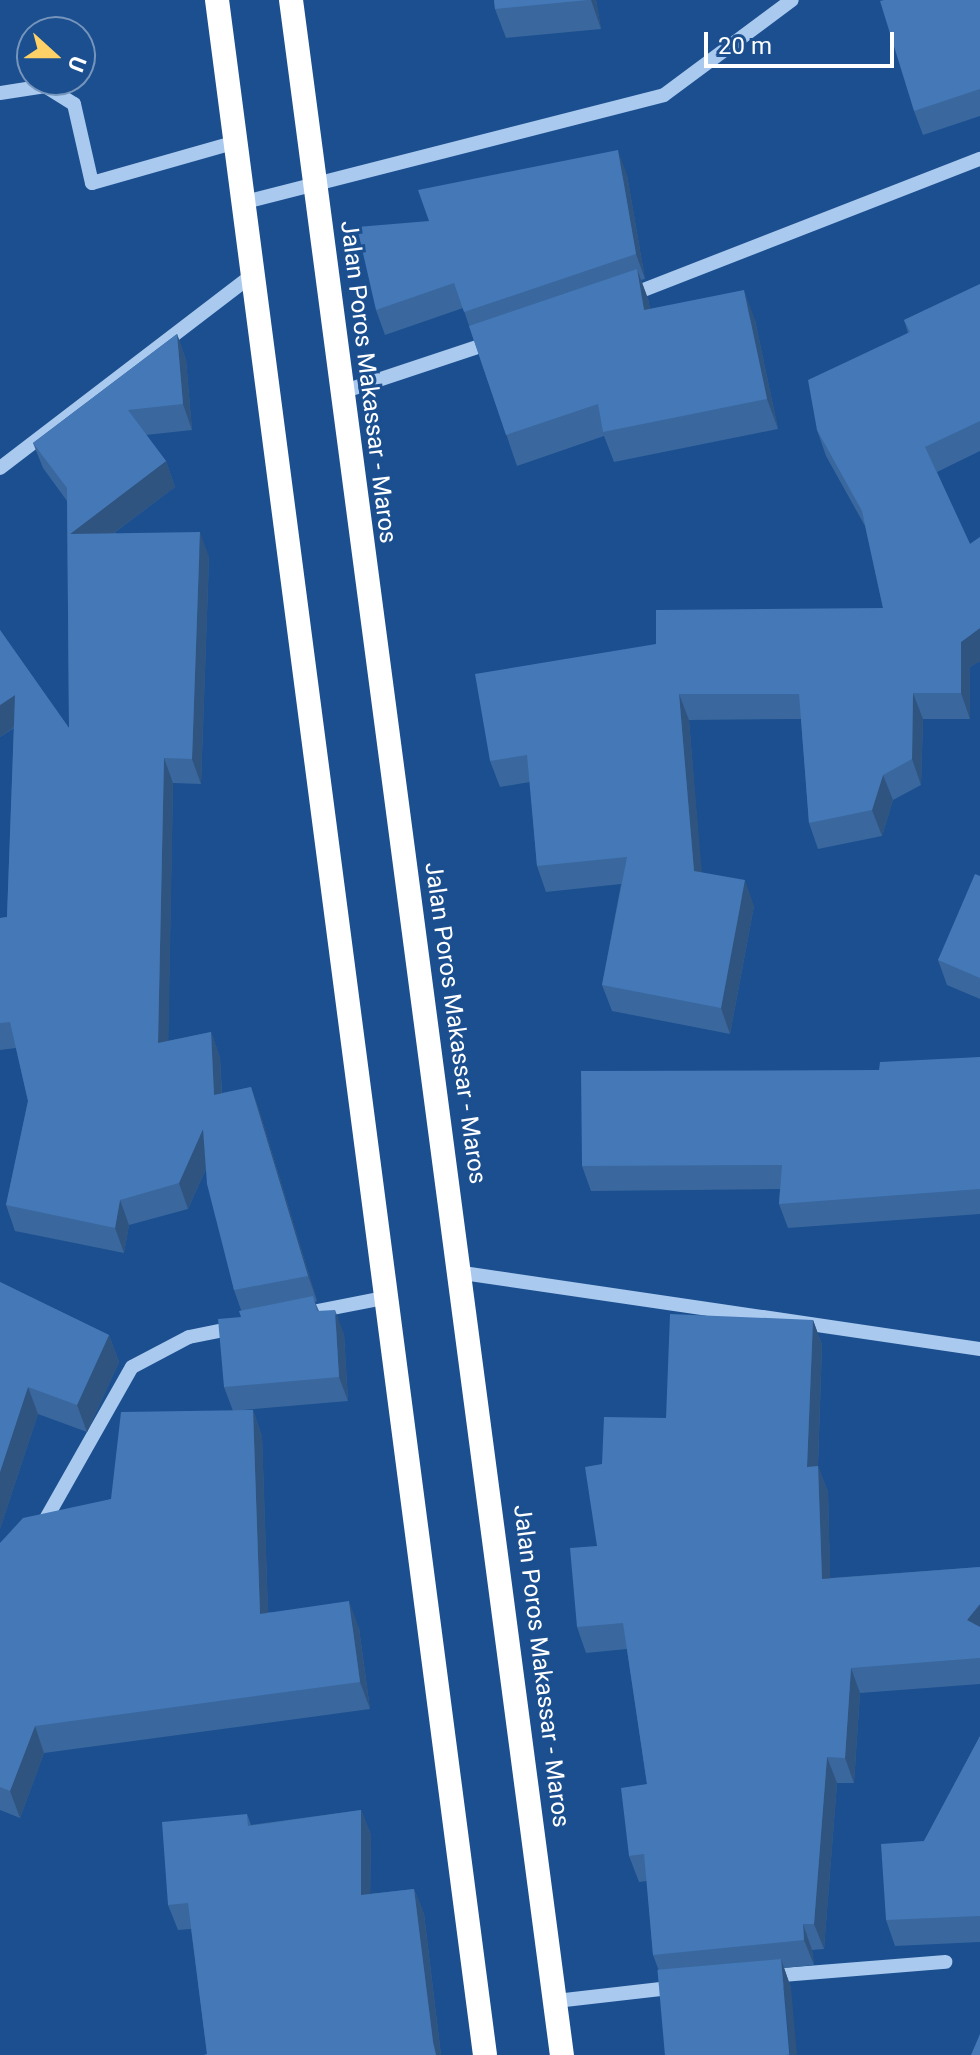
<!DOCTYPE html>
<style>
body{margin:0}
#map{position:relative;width:980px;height:2055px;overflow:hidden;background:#1b4f8f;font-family:Roboto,sans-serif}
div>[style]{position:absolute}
.minor>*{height:14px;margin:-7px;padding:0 7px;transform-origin:7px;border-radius:7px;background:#a9c9ee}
.highway>*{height:24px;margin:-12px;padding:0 12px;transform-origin:12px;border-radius:12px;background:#fff}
.wall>*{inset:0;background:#3a679d}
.shaded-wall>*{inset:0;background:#305480}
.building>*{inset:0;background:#4478b7;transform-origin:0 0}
span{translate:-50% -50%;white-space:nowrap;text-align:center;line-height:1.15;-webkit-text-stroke:6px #1b4f8f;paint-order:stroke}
.street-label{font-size:24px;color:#fff}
.north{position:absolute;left:16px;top:16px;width:80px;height:80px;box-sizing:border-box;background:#1b4f8f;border:2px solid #7695bc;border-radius:50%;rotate:111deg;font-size:22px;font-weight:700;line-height:32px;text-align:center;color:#fff}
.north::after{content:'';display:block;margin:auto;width:28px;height:36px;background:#ffd166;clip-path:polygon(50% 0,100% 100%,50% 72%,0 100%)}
.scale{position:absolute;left:704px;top:32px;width:190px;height:36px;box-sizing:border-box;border:4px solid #fff;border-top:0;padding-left:10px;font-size:24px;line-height:28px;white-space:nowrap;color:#fff;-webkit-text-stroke:6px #1b4f8f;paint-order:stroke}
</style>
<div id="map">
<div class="minor">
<div style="left:0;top:93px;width:46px;rotate:-8.8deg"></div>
<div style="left:45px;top:86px;width:34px;rotate:32deg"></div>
<div style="left:74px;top:104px;width:81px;rotate:77.2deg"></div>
<div style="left:92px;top:183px;width:150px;rotate:-15.9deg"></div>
<div style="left:245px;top:202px;width:432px;rotate:-14.3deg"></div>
<div style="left:664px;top:95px;width:159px;rotate:-36.6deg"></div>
<div style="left:628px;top:296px;width:378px;rotate:-21.3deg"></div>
<div style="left:339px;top:393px;width:164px;rotate:-18.4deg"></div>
<div style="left:0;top:468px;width:320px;rotate:-37.4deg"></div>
<div style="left:463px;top:1273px;width:523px;rotate:8.36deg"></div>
<div style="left:302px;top:1314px;width:84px;rotate:-11deg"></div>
<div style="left:43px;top:1524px;width:180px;rotate:-60.5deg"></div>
<div style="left:132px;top:1367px;width:64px;rotate:-27.8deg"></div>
<div style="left:189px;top:1337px;width:50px;rotate:-11.5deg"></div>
<div style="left:770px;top:1976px;width:176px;rotate:-4.6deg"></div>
<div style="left:556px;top:2001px;width:123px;rotate:-6.5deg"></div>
</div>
<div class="highway">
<div style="left:217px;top:0;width:2072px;rotate:82.57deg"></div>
<div style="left:291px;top:0;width:2073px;rotate:82.49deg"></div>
</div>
<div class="wall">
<div style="clip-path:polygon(494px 0,596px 0,601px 29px,506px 38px,495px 9px)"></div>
<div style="clip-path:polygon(980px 0,980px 116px,923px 135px,914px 111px)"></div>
<div style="clip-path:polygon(627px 175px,645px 279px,641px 280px,648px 299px,650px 309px,755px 320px,778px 429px,614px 462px,604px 436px,517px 466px,463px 308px,385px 335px,376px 310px,429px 221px)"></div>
<div style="clip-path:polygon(980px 284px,980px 451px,937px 472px,970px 544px,980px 537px,980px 661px,970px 667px,970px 719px,923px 719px,921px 785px,893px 800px,882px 836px,818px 849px,809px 823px,801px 719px,689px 720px,701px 872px,754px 906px,730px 1034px,612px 1011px,602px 985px,621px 884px,546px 892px,537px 866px,530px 782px,500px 787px,490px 761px,883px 608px,865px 526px,826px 456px,817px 430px,908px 333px,904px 320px)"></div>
<div style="clip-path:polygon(177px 334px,186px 360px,192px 430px,146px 435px,166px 461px,175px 487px,114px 533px,209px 557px,201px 784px,173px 783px,168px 1041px,211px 1032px,220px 1058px,222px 1093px,251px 1087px,260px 1113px,317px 1301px,315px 1302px,319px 1311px,344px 1334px,348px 1401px,243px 1410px,253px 1410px,262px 1437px,268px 1612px,359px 1628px,370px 1709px,44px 1753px,20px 1818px,0 1810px,0 1543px,111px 1499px,233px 1411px,224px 1387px,241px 1317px,241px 1310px,234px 1290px,206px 1169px,188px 1209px,129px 1225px,124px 1253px,15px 1231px,6px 1205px,28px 1101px,16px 1048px,0 1050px,0 918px,7px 917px,14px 728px,0 737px,0 630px,69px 728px,67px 501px,43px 468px,33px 443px)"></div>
<div style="clip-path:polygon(980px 876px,980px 999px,947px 985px,938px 960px)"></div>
<div style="clip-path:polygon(980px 1057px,980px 1214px,788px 1228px,779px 1204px,780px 1189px,591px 1191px,582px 1166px,879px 1070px)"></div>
<div style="clip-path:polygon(0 1282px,109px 1335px,119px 1362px,87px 1432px,38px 1414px,0 1529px)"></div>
<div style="clip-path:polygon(813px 1320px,822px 1345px,818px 1466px,828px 1492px,830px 1578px,980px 1567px,980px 1684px,860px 1693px,854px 1783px,837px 1783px,824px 1949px,812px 1950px,814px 1965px,784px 1968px,791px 1988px,659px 1971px,653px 1955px,647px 1881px,639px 1882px,629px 1856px,647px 1784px,627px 1649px,586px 1653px,577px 1627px,597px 1546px,602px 1464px,666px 1418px)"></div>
<div style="clip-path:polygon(980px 1736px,980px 1942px,895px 1946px,886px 1920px,924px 1841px)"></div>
<div style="clip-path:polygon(361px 1810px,371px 1835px,370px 1894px,414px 1889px,424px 1914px,441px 2055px,204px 2055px,207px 2054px,191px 1929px,178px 1930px,168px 1905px,247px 1814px,251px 1825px)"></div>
</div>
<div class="shaded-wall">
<div style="clip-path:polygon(591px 0,596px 0,601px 29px)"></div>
<div style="clip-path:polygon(618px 150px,627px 175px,645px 279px,636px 254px)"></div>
<div style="clip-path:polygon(637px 269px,648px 299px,656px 340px,644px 310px)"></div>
<div style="clip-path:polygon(744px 290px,755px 320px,778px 429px,767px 399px)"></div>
<div style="clip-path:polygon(177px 334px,186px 360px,192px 430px,183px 404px)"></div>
<div style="clip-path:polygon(166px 461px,175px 487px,79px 559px,70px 534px)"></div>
<div style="clip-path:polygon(200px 532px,209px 557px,201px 784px,192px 759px)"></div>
<div style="clip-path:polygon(980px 628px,980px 661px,970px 667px,970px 719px,961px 693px,961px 642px)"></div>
<div style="clip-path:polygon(913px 693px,923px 719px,921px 785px,912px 759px)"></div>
<div style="clip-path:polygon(679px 694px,689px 720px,704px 897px,694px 871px)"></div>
<div style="clip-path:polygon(15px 695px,24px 720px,0 737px,0 705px)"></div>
<div style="clip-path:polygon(164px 758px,173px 783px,168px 1069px,158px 1043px)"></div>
<div style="clip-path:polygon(883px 775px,893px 800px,882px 836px,872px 810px)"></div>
<div style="clip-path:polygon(745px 880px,754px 906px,730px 1034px,721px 1008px)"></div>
<div style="clip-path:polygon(211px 1032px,220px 1058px,223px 1120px,214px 1095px)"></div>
<div style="clip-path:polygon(251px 1087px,260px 1113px,317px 1301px,308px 1276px)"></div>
<div style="clip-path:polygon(203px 1129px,212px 1155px,188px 1209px,179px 1183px)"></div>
<div style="clip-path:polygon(120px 1200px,129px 1225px,124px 1253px,115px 1228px)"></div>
<div style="clip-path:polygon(335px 1310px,344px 1334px,348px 1401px,339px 1377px)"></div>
<div style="clip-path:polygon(813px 1320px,822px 1345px,817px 1492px,807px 1467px)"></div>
<div style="clip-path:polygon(109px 1335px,119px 1362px,87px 1432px,77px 1405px)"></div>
<div style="clip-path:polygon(28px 1387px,38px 1414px,0 1529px,0 1472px)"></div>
<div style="clip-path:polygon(253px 1410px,262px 1437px,269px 1640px,260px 1614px)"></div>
<div style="clip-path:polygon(818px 1466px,828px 1492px,831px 1604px,822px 1579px)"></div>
<div style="clip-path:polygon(349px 1601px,359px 1628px,370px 1709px,360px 1682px)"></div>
<div style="clip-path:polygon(980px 1604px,980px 1642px,967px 1620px)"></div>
<div style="clip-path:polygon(851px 1668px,860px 1693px,854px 1783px,845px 1758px)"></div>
<div style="clip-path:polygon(35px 1726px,44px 1753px,20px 1818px,10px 1791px)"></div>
<div style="clip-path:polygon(827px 1757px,837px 1783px,824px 1949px,814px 1924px)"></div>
<div style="clip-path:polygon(361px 1810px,371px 1835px,370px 1921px,361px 1895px)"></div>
<div style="clip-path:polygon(414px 1889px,424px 1914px,441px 2055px,436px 2055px,433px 2042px)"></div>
<div style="clip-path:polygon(803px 1924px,812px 1950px,814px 1965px,804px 1940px)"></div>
<div style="clip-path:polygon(781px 1959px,791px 1988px,797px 2055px,790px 2055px)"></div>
</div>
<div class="building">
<div style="clip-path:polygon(494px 0,588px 0,495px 9px)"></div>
<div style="clip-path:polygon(884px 0,980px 0,980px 89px,914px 111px,880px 1px)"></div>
<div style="clip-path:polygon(618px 150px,636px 254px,464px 312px,454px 283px,376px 310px,357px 227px,429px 221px,418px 190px)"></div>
<div style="clip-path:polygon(637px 269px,644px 310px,744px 290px,767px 399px,603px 432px,598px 404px,506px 435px,469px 326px)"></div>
<div style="clip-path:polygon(980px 284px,980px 421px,925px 447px,970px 544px,980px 537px,980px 628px,961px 642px,961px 693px,913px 693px,912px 759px,883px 775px,872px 810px,809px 823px,799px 694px,679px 694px,694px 871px,745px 880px,721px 1008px,602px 985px,627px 857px,537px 866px,527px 755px,490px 761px,475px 674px,656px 644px,656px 610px,883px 608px,862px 511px,817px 430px,808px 380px,910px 332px,904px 320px)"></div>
<div style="clip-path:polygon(177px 334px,183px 404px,128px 410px,166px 461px,70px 534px,200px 532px,192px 759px,164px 758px,158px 1043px,211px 1032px,214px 1095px,251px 1087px,308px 1276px,234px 1290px,207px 1184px,203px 1129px,179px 1183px,120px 1200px,115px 1228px,6px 1205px,28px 1101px,10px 1022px,0 1023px,0 918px,7px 917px,15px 695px,0 705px,0 630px,69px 728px,67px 488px,33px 443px)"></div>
<div style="clip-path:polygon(975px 874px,980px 876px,980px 978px,938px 960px)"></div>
<div style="clip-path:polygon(980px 1057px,980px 1189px,779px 1204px,782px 1165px,582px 1166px,581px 1071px,879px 1070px,880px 1062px)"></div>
<div style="clip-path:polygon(0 1282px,109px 1335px,77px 1405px,28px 1387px,0 1472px)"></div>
<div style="clip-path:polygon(313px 1296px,317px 1311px,335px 1310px,339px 1377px,224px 1387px,218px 1319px,241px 1317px,239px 1311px)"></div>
<div style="clip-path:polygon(670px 1314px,813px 1320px,807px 1467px,818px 1466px,822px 1579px,980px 1567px,980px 1604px,967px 1620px,980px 1627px,980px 1658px,851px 1668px,845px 1758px,827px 1757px,814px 1924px,803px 1924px,804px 1940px,653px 1955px,644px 1854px,629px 1856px,621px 1788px,647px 1784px,623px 1623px,577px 1627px,570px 1548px,597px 1546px,585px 1467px,602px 1464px,604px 1417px,666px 1418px)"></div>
<div style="clip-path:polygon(253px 1410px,260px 1614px,349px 1601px,360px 1682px,35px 1726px,10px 1791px,0 1787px,0 1543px,23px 1518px,111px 1499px,121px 1412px)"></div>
<div style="clip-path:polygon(980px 1736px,980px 1916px,886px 1920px,881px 1844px,924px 1841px)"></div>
<div style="clip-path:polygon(361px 1810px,361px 1895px,414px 1889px,433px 2042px,436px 2055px,204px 2055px,207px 2054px,188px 1903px,168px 1905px,162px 1822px,247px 1814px,248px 1826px)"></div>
<div style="left:781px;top:1959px;width:96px;height:124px;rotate:85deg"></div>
<div style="clip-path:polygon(980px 2034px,980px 2055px,971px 2055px)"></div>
</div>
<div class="street-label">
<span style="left:368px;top:382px;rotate:83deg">Jalan Poros Makassar - Maros</span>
<span style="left:455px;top:1023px;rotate:82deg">Jalan Poros Makassar - Maros</span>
<span style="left:541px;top:1666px;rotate:83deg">Jalan Poros Makassar - Maros</span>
</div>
<div class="north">U</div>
<div class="scale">20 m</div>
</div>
